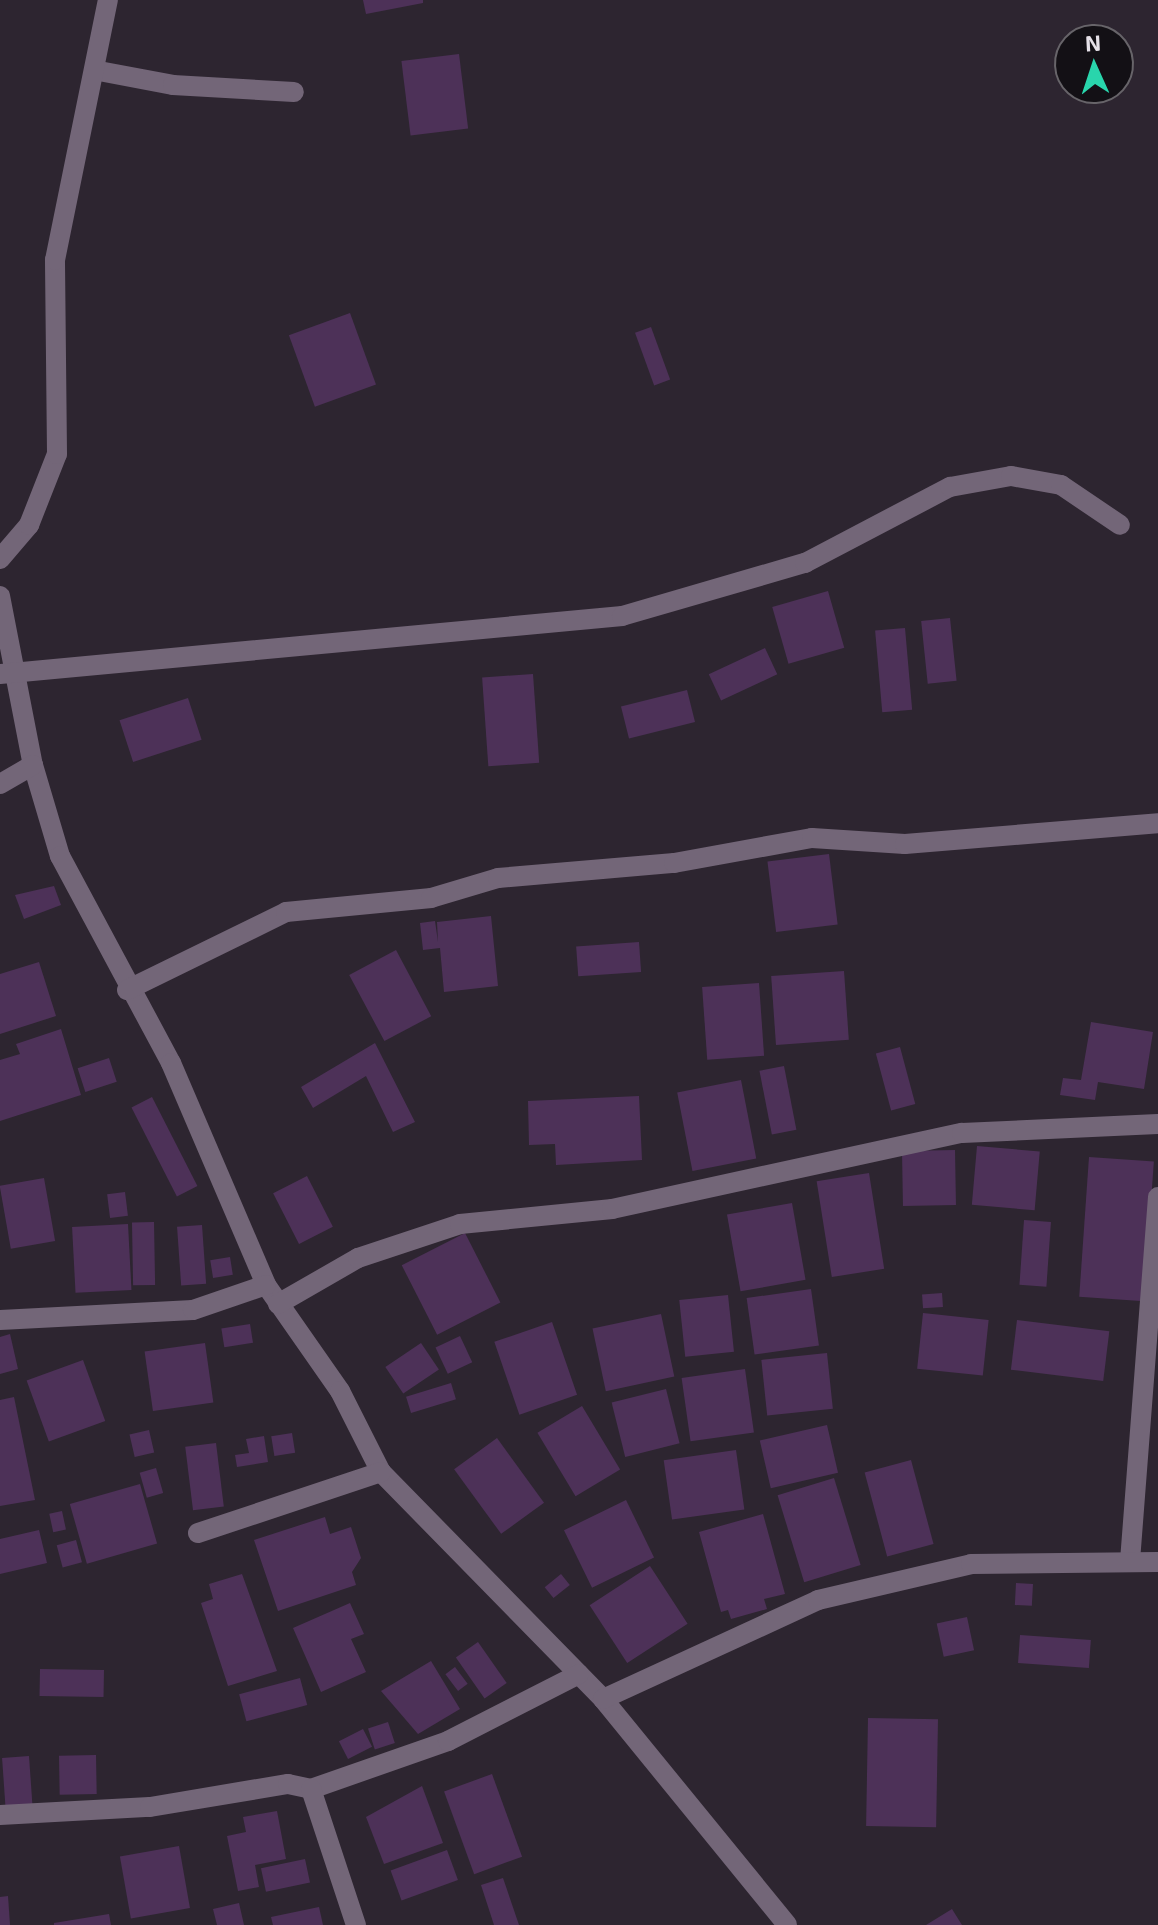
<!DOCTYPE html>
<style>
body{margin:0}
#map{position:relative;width:1158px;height:1925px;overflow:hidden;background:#2d2530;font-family:"Exo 2",sans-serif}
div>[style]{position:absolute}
.building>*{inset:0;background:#4d3158;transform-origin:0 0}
.street>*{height:20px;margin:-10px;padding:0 10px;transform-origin:10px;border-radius:10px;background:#736678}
span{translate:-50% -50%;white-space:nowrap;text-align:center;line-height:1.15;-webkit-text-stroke:6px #131015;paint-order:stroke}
.north{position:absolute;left:1054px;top:24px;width:80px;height:80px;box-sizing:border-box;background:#131015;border:2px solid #676469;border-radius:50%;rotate:357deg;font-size:22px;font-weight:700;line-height:32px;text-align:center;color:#e6e1e8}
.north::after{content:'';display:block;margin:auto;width:28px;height:36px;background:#29d5ac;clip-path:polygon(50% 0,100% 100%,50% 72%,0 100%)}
</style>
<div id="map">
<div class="building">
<div style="clip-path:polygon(363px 0,423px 0,423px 3px,366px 14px)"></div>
<div style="left:459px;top:54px;width:75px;height:58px;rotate:83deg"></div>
<div style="left:350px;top:313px;width:76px;height:65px;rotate:70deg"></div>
<div style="left:651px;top:327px;width:56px;height:17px;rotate:70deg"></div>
<div style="left:828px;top:591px;width:59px;height:58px;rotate:74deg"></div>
<div style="left:950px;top:618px;width:63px;height:29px;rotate:84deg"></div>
<div style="left:905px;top:628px;width:82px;height:30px;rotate:85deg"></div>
<div style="left:765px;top:648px;width:29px;height:62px;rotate:65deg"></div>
<div style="left:533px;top:674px;width:89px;height:51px;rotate:86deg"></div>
<div style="left:687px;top:690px;width:33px;height:68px;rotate:76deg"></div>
<div style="left:188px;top:698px;width:44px;height:72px;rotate:72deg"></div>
<div style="left:829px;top:854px;width:71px;height:62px;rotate:83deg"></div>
<div style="clip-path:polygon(54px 886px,61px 905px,24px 919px,15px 895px)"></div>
<div style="clip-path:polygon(491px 916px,498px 986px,444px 992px,440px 948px,423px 950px,420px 923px,435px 921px,438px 942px,437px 922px)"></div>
<div style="left:639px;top:942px;width:30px;height:63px;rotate:86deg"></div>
<div style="left:396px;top:950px;width:75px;height:53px;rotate:62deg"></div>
<div style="clip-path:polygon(39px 962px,56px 1016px,0 1034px,0 974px)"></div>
<div style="left:844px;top:971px;width:69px;height:73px;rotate:86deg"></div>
<div style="left:759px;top:983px;width:73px;height:57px;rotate:86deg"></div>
<div style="clip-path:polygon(1091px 1022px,1153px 1032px,1144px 1089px,1098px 1082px,1095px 1100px,1060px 1095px,1063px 1078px,1081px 1080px)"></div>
<div style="clip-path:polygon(61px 1029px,81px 1095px,0 1121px,0 1060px,20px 1054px,16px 1044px)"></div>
<div style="clip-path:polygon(375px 1043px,415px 1122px,393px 1132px,366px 1076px,313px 1108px,301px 1087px)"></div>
<div style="left:900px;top:1047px;width:59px;height:25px;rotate:75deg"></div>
<div style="left:109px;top:1058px;width:25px;height:33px;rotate:72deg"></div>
<div style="left:784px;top:1066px;width:65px;height:25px;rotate:79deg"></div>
<div style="left:741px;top:1080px;width:80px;height:65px;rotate:79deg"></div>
<div style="clip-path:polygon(639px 1096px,642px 1160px,556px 1165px,555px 1144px,529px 1145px,528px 1101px)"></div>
<div style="left:152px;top:1097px;width:100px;height:23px;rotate:63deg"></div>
<div style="left:977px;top:1146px;width:63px;height:59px;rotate:5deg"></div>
<div style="left:955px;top:1150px;width:55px;height:53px;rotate:89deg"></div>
<div style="left:1089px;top:1157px;width:65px;height:140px;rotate:4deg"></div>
<div style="left:869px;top:1173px;width:97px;height:53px;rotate:81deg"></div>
<div style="left:307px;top:1176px;width:57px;height:38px;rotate:63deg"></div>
<div style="left:44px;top:1178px;width:64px;height:45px;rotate:80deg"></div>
<div style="left:125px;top:1192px;width:24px;height:18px;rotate:83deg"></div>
<div style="left:792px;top:1203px;width:78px;height:66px;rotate:80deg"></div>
<div style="left:1024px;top:1220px;width:27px;height:65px;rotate:4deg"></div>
<div style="left:154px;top:1222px;width:63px;height:22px;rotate:89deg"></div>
<div style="left:128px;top:1224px;width:66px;height:56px;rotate:87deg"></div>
<div style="left:202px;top:1225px;width:59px;height:25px;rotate:86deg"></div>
<div style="left:465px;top:1233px;width:78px;height:71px;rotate:63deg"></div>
<div style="left:230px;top:1257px;width:18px;height:20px;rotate:81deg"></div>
<div style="left:811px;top:1289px;width:57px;height:65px;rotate:82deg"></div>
<div style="left:942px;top:1293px;width:14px;height:20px;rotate:86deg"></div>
<div style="left:728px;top:1295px;width:57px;height:49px;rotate:84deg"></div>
<div style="left:923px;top:1313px;width:66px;height:56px;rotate:6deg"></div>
<div style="left:661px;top:1314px;width:64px;height:70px;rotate:78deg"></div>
<div style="left:1017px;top:1320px;width:93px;height:50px;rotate:7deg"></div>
<div style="left:552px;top:1322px;width:77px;height:61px;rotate:71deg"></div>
<div style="left:250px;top:1324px;width:19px;height:29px;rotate:81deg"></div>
<div style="clip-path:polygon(10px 1334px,18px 1369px,0 1374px,0 1337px)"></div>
<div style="left:460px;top:1336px;width:29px;height:27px;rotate:65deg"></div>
<div style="left:205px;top:1343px;width:60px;height:61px;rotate:82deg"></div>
<div style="left:421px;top:1343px;width:32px;height:43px;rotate:56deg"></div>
<div style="left:827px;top:1353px;width:56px;height:66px;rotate:84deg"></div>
<div style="left:83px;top:1360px;width:65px;height:60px;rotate:70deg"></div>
<div style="left:745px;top:1369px;width:64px;height:64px;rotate:82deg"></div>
<div style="left:451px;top:1383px;width:17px;height:47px;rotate:73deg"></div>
<div style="left:666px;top:1389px;width:56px;height:56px;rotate:76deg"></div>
<div style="clip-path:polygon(14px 1397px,35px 1500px,0 1506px,0 1400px)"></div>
<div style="left:582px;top:1406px;width:74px;height:52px;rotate:59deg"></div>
<div style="left:827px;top:1425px;width:49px;height:69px;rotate:77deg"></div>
<div style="left:149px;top:1430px;width:23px;height:20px;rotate:77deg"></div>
<div style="left:292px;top:1433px;width:20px;height:21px;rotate:81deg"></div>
<div style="clip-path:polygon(264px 1436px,268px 1462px,237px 1467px,235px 1455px,249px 1453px,246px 1439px)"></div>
<div style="left:497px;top:1438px;width:80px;height:53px;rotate:54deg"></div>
<div style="left:216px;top:1443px;width:64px;height:31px;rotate:83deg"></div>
<div style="left:736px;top:1450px;width:60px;height:73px;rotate:82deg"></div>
<div style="left:911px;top:1460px;width:87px;height:48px;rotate:75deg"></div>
<div style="left:156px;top:1468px;width:26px;height:17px;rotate:74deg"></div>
<div style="left:834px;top:1478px;width:91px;height:59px;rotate:73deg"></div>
<div style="left:140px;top:1484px;width:62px;height:73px;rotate:74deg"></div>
<div style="left:626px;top:1500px;width:64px;height:69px;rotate:64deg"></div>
<div style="left:62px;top:1511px;width:19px;height:13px;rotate:78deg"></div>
<div style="clip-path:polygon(763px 1514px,785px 1594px,764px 1599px,767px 1609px,731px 1619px,728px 1610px,721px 1612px,699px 1532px)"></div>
<div style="clip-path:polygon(325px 1517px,330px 1534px,351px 1527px,361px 1558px,352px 1572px,356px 1585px,278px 1611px,254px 1540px)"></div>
<div style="clip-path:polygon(39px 1530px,47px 1563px,0 1574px,0 1539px)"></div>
<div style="left:76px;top:1540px;width:23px;height:20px;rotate:75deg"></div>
<div style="left:650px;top:1566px;width:69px;height:72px;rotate:57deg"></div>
<div style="clip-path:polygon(242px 1574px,277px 1671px,228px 1686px,201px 1603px,213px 1599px,209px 1584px)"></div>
<div style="left:561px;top:1574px;width:14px;height:21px;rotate:51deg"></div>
<div style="left:1016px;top:1583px;width:17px;height:22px;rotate:3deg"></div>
<div style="clip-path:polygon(350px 1603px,364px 1634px,351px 1639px,366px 1672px,321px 1692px,293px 1628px)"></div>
<div style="left:967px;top:1617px;width:34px;height:31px;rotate:78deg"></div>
<div style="left:1020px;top:1635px;width:71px;height:28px;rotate:4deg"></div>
<div style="left:478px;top:1642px;width:50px;height:27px;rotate:55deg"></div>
<div style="clip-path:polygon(431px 1661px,460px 1709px,418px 1734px,381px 1691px)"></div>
<div style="left:455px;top:1667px;width:21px;height:12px;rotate:53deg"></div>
<div style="left:40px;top:1669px;width:64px;height:27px;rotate:1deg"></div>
<div style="left:300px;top:1678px;width:28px;height:63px;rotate:75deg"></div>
<div style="left:868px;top:1718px;width:70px;height:108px;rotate:1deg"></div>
<div style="left:388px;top:1722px;width:22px;height:21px;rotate:72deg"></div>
<div style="left:363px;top:1729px;width:20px;height:27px;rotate:63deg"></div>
<div style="left:96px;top:1755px;width:39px;height:37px;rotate:89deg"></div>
<div style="left:29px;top:1756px;width:53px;height:27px;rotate:86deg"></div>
<div style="left:492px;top:1774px;width:88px;height:51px;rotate:70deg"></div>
<div style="clip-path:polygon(422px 1786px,443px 1843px,384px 1864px,366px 1817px)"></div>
<div style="clip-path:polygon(277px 1811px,286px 1859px,255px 1865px,259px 1887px,238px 1891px,227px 1836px,246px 1832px,243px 1817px)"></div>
<div style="left:179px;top:1846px;width:63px;height:60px;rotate:80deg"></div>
<div style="left:447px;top:1850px;width:32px;height:60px;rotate:70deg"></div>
<div style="left:305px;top:1859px;width:24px;height:45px;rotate:78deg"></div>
<div style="clip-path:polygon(503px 1878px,519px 1925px,494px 1925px,481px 1885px)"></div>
<div style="clip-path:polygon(8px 1896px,10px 1925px,0 1925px,0 1897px)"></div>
<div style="clip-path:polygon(239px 1903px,244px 1925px,217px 1925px,213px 1909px)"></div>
<div style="clip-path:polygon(319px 1907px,323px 1925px,273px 1925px,271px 1917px)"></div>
<div style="clip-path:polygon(952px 1909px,962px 1925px,926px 1925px)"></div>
<div style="clip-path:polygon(109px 1914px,111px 1925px,54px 1925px,54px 1923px)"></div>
</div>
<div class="street">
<div style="left:99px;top:71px;width:75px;rotate:10.7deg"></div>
<div style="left:173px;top:85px;width:121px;rotate:3.3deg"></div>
<div style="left:0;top:559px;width:45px;rotate:-49.5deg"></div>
<div style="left:29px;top:525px;width:76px;rotate:-68.5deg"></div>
<div style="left:57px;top:454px;width:194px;rotate:-90.6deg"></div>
<div style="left:55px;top:260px;width:265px;rotate:-78.5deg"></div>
<div style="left:0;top:596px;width:172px;rotate:79deg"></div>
<div style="left:33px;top:765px;width:95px;rotate:73.5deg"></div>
<div style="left:60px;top:856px;width:235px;rotate:61.8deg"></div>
<div style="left:171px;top:1063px;width:241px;rotate:66.8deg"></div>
<div style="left:266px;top:1285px;width:129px;rotate:55.1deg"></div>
<div style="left:340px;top:1391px;width:91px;rotate:63.2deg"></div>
<div style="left:381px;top:1472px;width:318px;rotate:45.6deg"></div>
<div style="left:603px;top:1699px;width:291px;rotate:50.8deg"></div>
<div style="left:0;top:674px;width:625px;rotate:-5.33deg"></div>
<div style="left:622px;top:616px;width:191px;rotate:-16.2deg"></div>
<div style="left:805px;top:563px;width:164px;rotate:-27.7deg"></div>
<div style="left:950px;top:487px;width:62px;rotate:-10.2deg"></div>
<div style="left:1011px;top:476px;width:51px;rotate:10.2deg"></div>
<div style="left:1061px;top:485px;width:71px;rotate:34.1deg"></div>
<div style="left:0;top:784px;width:38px;rotate:-30deg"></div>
<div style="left:127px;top:990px;width:177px;rotate:-26.1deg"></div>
<div style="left:286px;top:912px;width:146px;rotate:-5.5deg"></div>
<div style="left:431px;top:898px;width:70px;rotate:-16.6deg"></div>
<div style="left:498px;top:878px;width:177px;rotate:-4.9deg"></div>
<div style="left:674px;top:863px;width:140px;rotate:-10.3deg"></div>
<div style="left:812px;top:838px;width:93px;rotate:3.7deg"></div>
<div style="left:905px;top:844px;width:254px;rotate:-4.7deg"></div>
<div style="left:278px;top:1304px;width:92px;rotate:-29.9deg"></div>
<div style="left:358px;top:1258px;width:108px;rotate:-18.4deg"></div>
<div style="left:460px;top:1224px;width:153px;rotate:-5.6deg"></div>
<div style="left:612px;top:1209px;width:358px;rotate:-12.3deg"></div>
<div style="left:962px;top:1133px;width:196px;rotate:-2.6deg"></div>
<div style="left:0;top:1320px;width:193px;rotate:-3deg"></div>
<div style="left:193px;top:1310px;width:77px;rotate:-18.9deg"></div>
<div style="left:198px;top:1533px;width:193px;rotate:-18.4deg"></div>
<div style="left:1130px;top:1561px;width:365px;rotate:-85.6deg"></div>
<div style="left:603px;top:1699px;width:237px;rotate:-24.7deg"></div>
<div style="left:818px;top:1600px;width:157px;rotate:-13.2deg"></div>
<div style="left:971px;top:1564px;width:187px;rotate:-0.6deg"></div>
<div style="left:311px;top:1789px;width:145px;rotate:-19.3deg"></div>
<div style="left:448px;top:1741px;width:147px;rotate:-27.1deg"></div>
<div style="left:0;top:1815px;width:150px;rotate:-3.1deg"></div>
<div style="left:150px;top:1807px;width:140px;rotate:-9.5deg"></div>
<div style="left:288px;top:1784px;width:24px;rotate:12deg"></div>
<div style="left:311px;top:1789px;width:143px;rotate:71.7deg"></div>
</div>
<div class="north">N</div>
</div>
